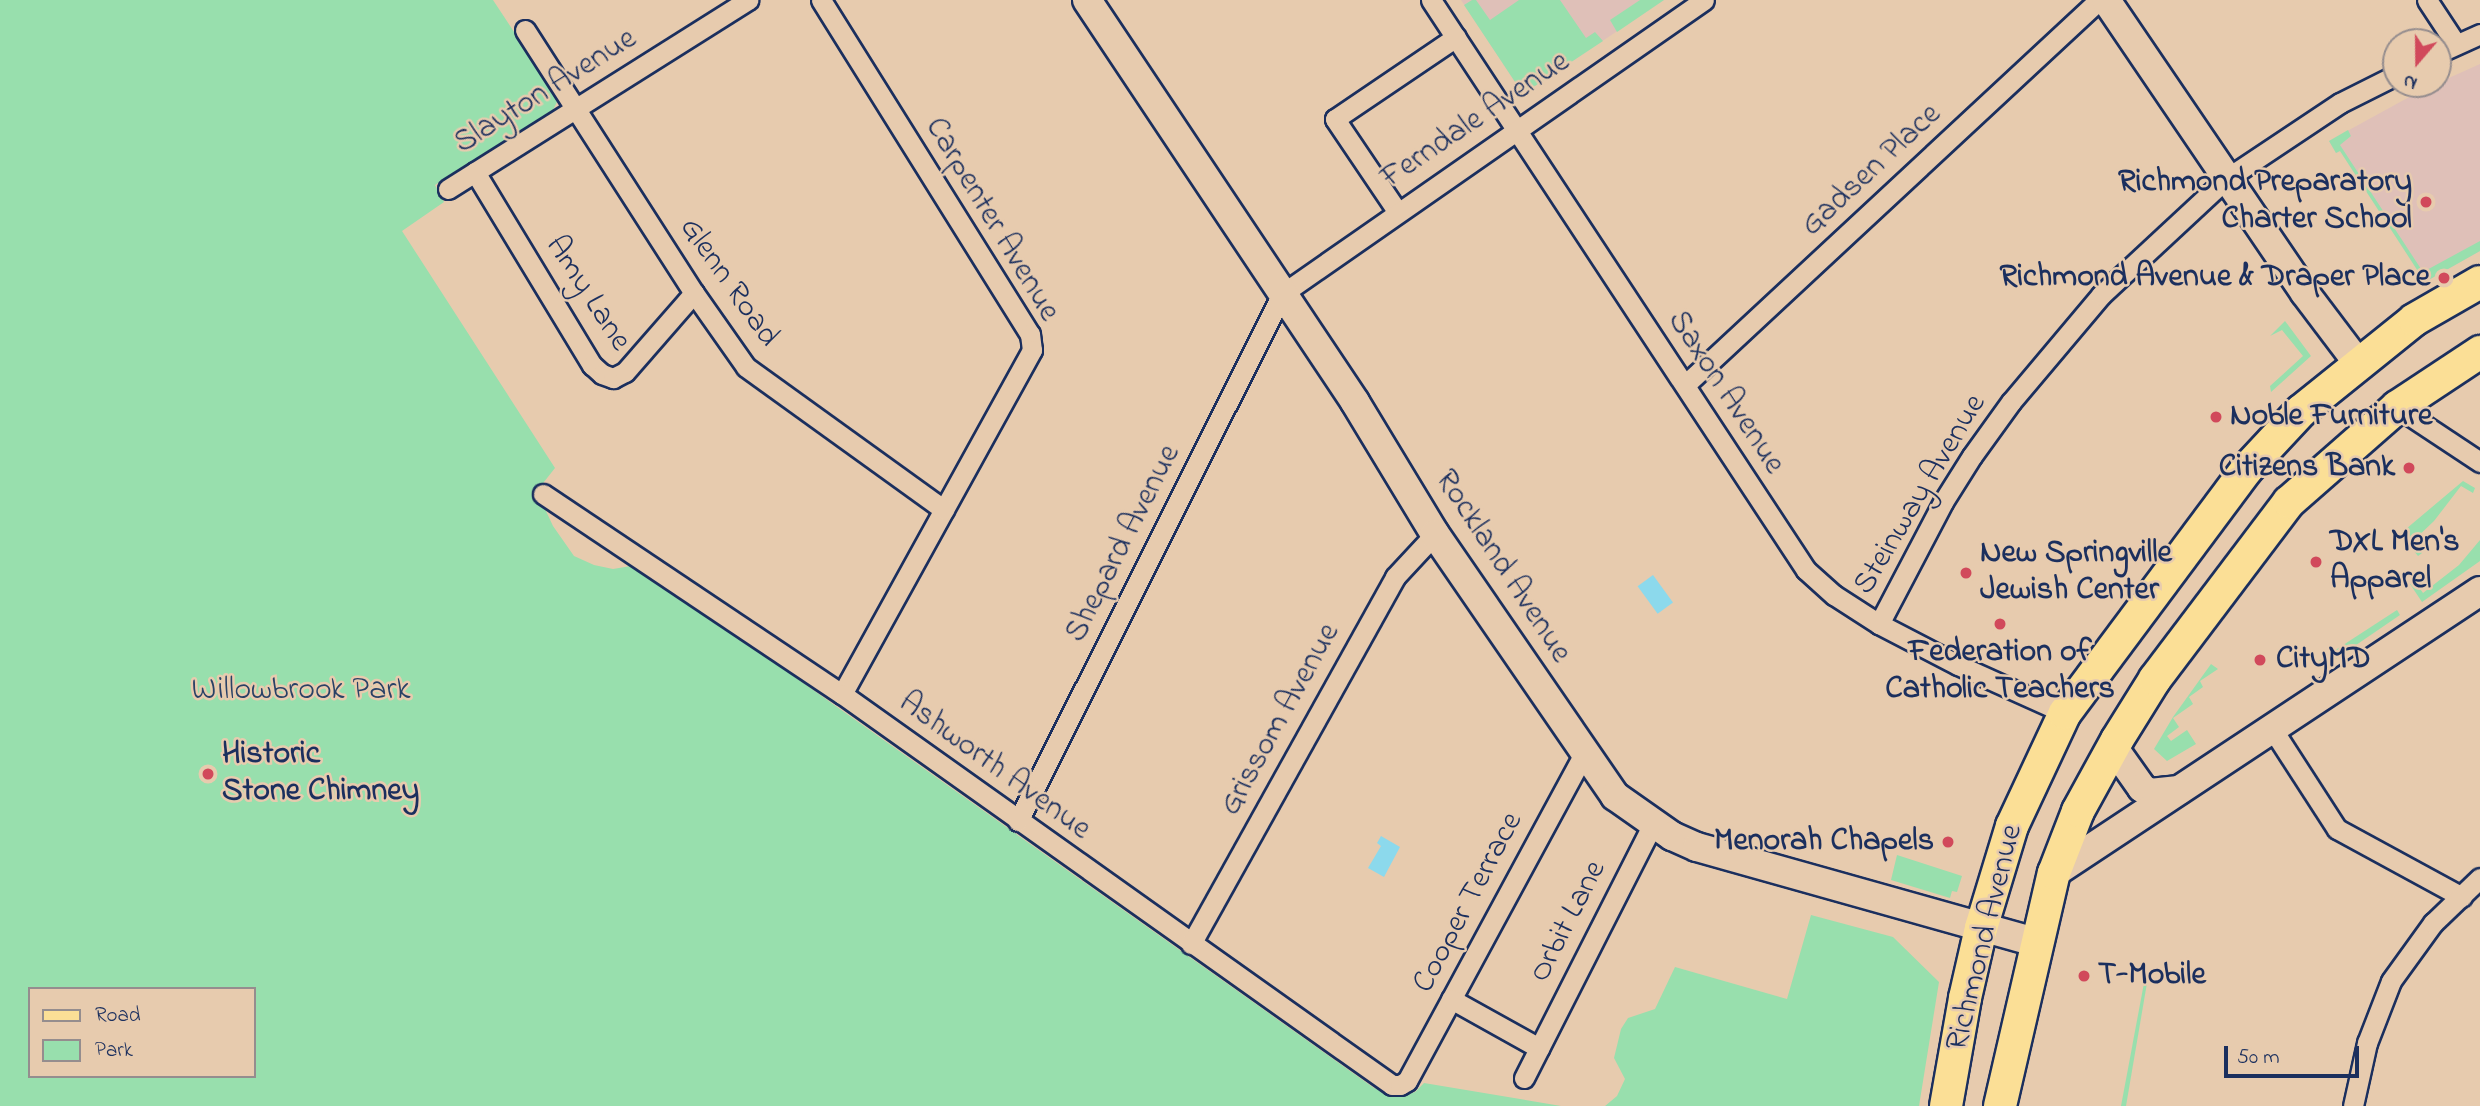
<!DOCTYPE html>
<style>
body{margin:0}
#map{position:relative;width:2480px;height:1106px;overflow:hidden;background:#e7cbae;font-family:"Indie Flower",sans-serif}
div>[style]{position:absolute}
.built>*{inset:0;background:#dfc0b8}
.green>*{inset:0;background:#98dfad}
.water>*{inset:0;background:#8cd9ec;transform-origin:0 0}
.roads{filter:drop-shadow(2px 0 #1b2f5e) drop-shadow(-2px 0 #1b2f5e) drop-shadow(0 2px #1b2f5e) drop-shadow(0 -2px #1b2f5e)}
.street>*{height:19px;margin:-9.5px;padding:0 9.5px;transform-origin:9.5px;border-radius:9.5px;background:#e7cbae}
.secondary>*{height:28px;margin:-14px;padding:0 14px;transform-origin:14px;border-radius:14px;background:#e7cbae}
.primary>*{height:32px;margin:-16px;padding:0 16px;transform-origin:16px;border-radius:16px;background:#fbdf96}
.dots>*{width:19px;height:19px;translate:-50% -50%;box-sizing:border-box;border:4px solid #e7cbae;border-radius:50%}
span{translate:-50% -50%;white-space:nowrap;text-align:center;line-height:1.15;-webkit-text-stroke:5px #e7cbae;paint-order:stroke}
.street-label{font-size:32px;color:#1b2f5e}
.poi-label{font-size:32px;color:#1b2f5e;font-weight:700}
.right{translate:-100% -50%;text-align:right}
.left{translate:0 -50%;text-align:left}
.park-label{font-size:32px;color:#284166}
.legend{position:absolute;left:28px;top:987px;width:228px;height:91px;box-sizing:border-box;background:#e7cbae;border:2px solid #958d8e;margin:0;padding:9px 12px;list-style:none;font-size:21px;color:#1b2f5e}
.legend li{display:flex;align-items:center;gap:14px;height:35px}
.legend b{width:35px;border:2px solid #958d8e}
.north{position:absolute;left:2382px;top:28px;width:70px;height:70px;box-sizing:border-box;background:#e7cbae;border:2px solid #958d8e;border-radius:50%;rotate:200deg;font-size:19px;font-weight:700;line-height:28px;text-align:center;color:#1b2f5e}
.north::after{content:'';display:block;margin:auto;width:24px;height:32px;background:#d1495b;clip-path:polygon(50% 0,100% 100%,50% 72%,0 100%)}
.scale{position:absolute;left:2224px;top:1046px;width:135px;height:32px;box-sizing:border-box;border:4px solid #1b2f5e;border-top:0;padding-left:9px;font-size:21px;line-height:24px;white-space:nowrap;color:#1b2f5e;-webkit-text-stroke:5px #e7cbae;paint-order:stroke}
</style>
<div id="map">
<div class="built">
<div style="clip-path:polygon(1461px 0,1664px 0,1523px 94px)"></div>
<div style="clip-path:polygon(2480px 64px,2480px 251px,2425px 282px,2340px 151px,2336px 153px,2329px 141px,2422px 90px)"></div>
</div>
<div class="green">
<div style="clip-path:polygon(evenodd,0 0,493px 0,555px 94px,557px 102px,553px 110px,435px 185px,444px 202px,402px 231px,555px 468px,540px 487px,539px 496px,553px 526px,574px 556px,594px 565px,613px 569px,637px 565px,1374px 1088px,1403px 1096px,1415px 1092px,1424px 1083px,1561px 1106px,0 1106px,0 0,30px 989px,254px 989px,254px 1076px,30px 1076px,30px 989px)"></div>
<div style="clip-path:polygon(1472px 0,1476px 0,1490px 20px,1519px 0,1560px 0,1586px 38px,1595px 32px,1603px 41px,1523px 94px,1464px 5px)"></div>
<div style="clip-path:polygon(1640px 0,1664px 0,1617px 32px,1610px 20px)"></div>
<div style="clip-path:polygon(2348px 130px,2351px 136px,2340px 145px,2423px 272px,2480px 241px,2480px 251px,2425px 282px,2340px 151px,2336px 153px,2329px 141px)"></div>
<div style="clip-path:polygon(2285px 321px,2311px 356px,2271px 392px,2270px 386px,2303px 356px,2282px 330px,2270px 336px)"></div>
<div style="clip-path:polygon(2463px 481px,2475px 488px,2473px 493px,2461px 486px,2434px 521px,2413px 541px,2422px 553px,2418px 556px,2400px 534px)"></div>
<div style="clip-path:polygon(2480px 540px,2480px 561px,2422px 602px,2410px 584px,2416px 583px,2423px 593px,2459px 565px)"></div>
<div style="clip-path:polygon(2397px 610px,2400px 615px,2321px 669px,2317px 662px)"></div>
<div style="clip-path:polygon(2211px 664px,2218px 669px,2200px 681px,2203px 687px,2189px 697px,2193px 704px,2173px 718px,2179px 727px,2167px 736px,2171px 741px,2187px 730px,2196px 744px,2167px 761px,2154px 749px,2173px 717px)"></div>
<div style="clip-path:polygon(1897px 855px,1962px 876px,1957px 892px,1952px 891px,1950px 898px,1891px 880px)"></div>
<div style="clip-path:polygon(1811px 915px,1893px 937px,1939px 982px,1919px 1106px,1605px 1106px,1617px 1096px,1625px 1079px,1614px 1058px,1621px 1029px,1628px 1018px,1655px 1009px,1675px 967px,1787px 999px)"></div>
<div style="clip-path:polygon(2144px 983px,2147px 983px,2126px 1106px,2121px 1106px)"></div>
</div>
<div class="water">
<div style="left:1653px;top:575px;width:34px;height:19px;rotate:54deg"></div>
<div style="clip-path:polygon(1381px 836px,1400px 847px,1384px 877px,1368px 868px,1381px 846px,1377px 843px)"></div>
</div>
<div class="roads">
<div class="street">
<div style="left:821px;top:0;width:394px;rotate:58deg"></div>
<div style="left:1030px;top:334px;width:16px;rotate:83deg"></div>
<div style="left:1032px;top:350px;width:393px;rotate:118.9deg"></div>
<div style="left:1431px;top:0;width:682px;rotate:56.66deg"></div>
<div style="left:1806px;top:570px;width:38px;rotate:42deg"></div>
<div style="left:1834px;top:595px;width:54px;rotate:32.8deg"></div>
<div style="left:1879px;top:624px;width:89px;rotate:27.4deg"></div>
<div style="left:1958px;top:665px;width:117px;rotate:24.2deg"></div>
<div style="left:2427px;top:0;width:53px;rotate:56.6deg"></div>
<div style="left:525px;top:30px;width:313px;rotate:57.3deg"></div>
<div style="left:694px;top:293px;width:90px;rotate:54.9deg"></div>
<div style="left:746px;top:367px;width:244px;rotate:35.8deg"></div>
<div style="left:2438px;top:53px;width:46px;rotate:-24.3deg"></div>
<div style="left:475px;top:172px;width:226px;rotate:58.8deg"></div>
<div style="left:592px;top:365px;width:13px;rotate:42deg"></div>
<div style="left:602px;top:374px;width:12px;rotate:20deg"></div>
<div style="left:613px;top:378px;width:13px;rotate:-27deg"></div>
<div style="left:625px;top:372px;width:105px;rotate:-48.9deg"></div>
<div style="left:448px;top:189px;width:355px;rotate:-32.2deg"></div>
<div style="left:1397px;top:211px;width:111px;rotate:-124deg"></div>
<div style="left:1335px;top:119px;width:146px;rotate:-34.1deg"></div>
<div style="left:1686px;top:384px;width:564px;rotate:-42.92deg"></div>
<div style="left:2397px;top:407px;width:100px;rotate:33.5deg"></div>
<div style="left:543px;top:494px;width:360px;rotate:33.8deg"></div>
<div style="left:842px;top:694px;width:675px;rotate:35.41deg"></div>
<div style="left:1392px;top:1085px;width:8px"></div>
<div style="left:1400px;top:1085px;width:8px;rotate:-30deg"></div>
<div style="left:1407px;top:1081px;width:373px;rotate:-61.6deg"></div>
<div style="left:1879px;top:624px;width:138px;rotate:-62.3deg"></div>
<div style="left:1943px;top:502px;width:54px;rotate:-57.8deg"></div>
<div style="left:1972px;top:456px;width:67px;rotate:-54.2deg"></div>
<div style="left:2011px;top:402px;width:140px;rotate:-49.9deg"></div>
<div style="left:2101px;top:295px;width:171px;rotate:-42.9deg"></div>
<div style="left:2226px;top:179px;width:137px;rotate:-33.7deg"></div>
<div style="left:2340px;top:103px;width:63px;rotate:-26.6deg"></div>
<div style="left:2271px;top:727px;width:121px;rotate:57.1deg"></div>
<div style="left:2337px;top:829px;width:142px;rotate:28.5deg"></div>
<div style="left:1018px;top:821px;width:589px;rotate:-63.39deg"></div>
<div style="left:1282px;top:294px;width:514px;rotate:-34.86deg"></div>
<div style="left:1191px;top:944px;width:420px;rotate:-60.9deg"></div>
<div style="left:1395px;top:577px;width:59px;rotate:-47.1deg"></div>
<div style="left:1451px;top:999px;width:101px;rotate:29.1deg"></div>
<div style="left:1524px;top:1078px;width:285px;rotate:-63.1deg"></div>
<div style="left:2353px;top:1106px;width:65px;rotate:-77.5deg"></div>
<div style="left:2367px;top:1043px;width:66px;rotate:-68.8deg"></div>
<div style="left:2391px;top:981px;width:72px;rotate:-54.1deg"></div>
<div style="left:2433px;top:923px;width:65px;rotate:-43.8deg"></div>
</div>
<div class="secondary">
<div style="left:1087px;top:0;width:483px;rotate:56.3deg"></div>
<div style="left:1355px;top:402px;width:154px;rotate:58.8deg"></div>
<div style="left:1435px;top:534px;width:318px;rotate:55.5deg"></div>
<div style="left:1615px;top:796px;width:70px;rotate:35.1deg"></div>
<div style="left:1672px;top:836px;width:27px;rotate:24deg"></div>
<div style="left:1697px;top:847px;width:352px;rotate:15.7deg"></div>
<div style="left:2106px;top:0;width:354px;rotate:55.8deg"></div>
<div style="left:2305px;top:293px;width:88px;rotate:52.9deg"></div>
<div style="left:2113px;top:747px;width:50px;rotate:54.7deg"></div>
<div style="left:2142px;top:788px;width:9px;rotate:32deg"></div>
<div style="left:2150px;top:793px;width:29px;rotate:-6deg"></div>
<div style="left:2054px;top:873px;width:511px;rotate:-33.5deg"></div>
</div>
<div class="primary">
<div style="left:1946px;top:1106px;width:110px;rotate:-80deg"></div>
<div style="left:1965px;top:998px;width:72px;rotate:-77.1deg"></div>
<div style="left:1981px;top:928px;width:107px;rotate:-73.1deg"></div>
<div style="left:2012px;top:826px;width:125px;rotate:-64.9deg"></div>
<div style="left:2065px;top:713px;width:303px;rotate:-53.3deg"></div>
<div style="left:2246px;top:470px;width:81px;rotate:-47deg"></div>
<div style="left:2301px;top:411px;width:145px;rotate:-38.8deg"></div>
<div style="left:2414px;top:320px;width:76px;rotate:-29.9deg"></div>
<div style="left:2000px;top:1106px;width:239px;rotate:-77deg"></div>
<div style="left:2054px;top:873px;width:66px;rotate:-68.8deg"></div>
<div style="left:2078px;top:811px;width:81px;rotate:-61.2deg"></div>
<div style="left:2117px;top:740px;width:72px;rotate:-58.1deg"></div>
<div style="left:2155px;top:679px;width:222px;rotate:-52.9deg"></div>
<div style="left:2289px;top:502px;width:144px;rotate:-41.3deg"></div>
<div style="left:2397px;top:407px;width:100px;rotate:-33.5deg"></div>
</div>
</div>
<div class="dots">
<div style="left:2426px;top:202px;background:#d1495b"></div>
<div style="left:2444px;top:278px;background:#d1495b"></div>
<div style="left:2216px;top:417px;background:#d1495b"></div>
<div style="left:2409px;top:468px;background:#d1495b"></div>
<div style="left:2316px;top:562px;background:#d1495b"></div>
<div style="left:1966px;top:573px;background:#d1495b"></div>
<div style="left:2000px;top:624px;background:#d1495b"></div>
<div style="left:2260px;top:660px;background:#d1495b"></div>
<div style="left:208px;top:774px;background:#d1495b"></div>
<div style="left:1948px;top:842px;background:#d1495b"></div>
<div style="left:2084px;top:976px;background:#d1495b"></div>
</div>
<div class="street-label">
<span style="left:546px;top:92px;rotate:-32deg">Slayton Avenue</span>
<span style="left:1476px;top:121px;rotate:-34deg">Ferndale Avenue</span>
<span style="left:1872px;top:171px;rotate:-43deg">Gadsen Place</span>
<span style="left:991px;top:220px;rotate:59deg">Carpenter Avenue</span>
<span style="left:728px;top:283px;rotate:55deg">Glenn Road</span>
<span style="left:587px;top:294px;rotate:57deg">Amy Lane</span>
<span style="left:1725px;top:393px;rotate:57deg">Saxon Avenue</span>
<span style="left:1921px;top:495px;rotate:-59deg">Steinway Avenue</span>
<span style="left:1124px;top:544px;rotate:-63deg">Shepard Avenue</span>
<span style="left:1502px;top:567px;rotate:57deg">Rockland Avenue</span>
<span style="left:1281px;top:720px;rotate:-61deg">Grissom Avenue</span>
<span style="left:994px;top:767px;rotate:36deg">Ashworth Avenue</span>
<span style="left:1469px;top:903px;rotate:-62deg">Cooper Terrace</span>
<span style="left:1569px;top:922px;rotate:-63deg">Orbit Lane</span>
<span style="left:1986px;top:938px;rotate:-76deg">Richmond Avenue</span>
</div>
<div class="poi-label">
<span class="right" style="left:2412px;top:202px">Richmond Preparatory<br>Charter School</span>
<span class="right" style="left:2430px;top:278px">Richmond Avenue &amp; Draper Place</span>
<span class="left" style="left:2230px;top:417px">Noble Furniture</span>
<span class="right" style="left:2395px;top:468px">Citizens Bank</span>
<span class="left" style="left:2330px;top:562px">DXL Men's<br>Apparel</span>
<span class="left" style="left:1980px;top:573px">New Springville<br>Jewish Center</span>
<span style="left:2000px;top:672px">Federation of<br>Catholic Teachers</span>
<span class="left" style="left:2276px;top:660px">CityMD</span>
<span class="left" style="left:222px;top:774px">Historic<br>Stone Chimney</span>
<span class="right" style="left:1934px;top:842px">Menorah Chapels</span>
<span class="left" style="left:2098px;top:976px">T-Mobile</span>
</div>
<div class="park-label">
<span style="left:301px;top:691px">Willowbrook Park</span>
</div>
<ul class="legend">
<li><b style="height:9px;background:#fbdf96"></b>Road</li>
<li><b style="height:19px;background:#98dfad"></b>Park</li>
</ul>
<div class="north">N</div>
<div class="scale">50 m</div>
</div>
